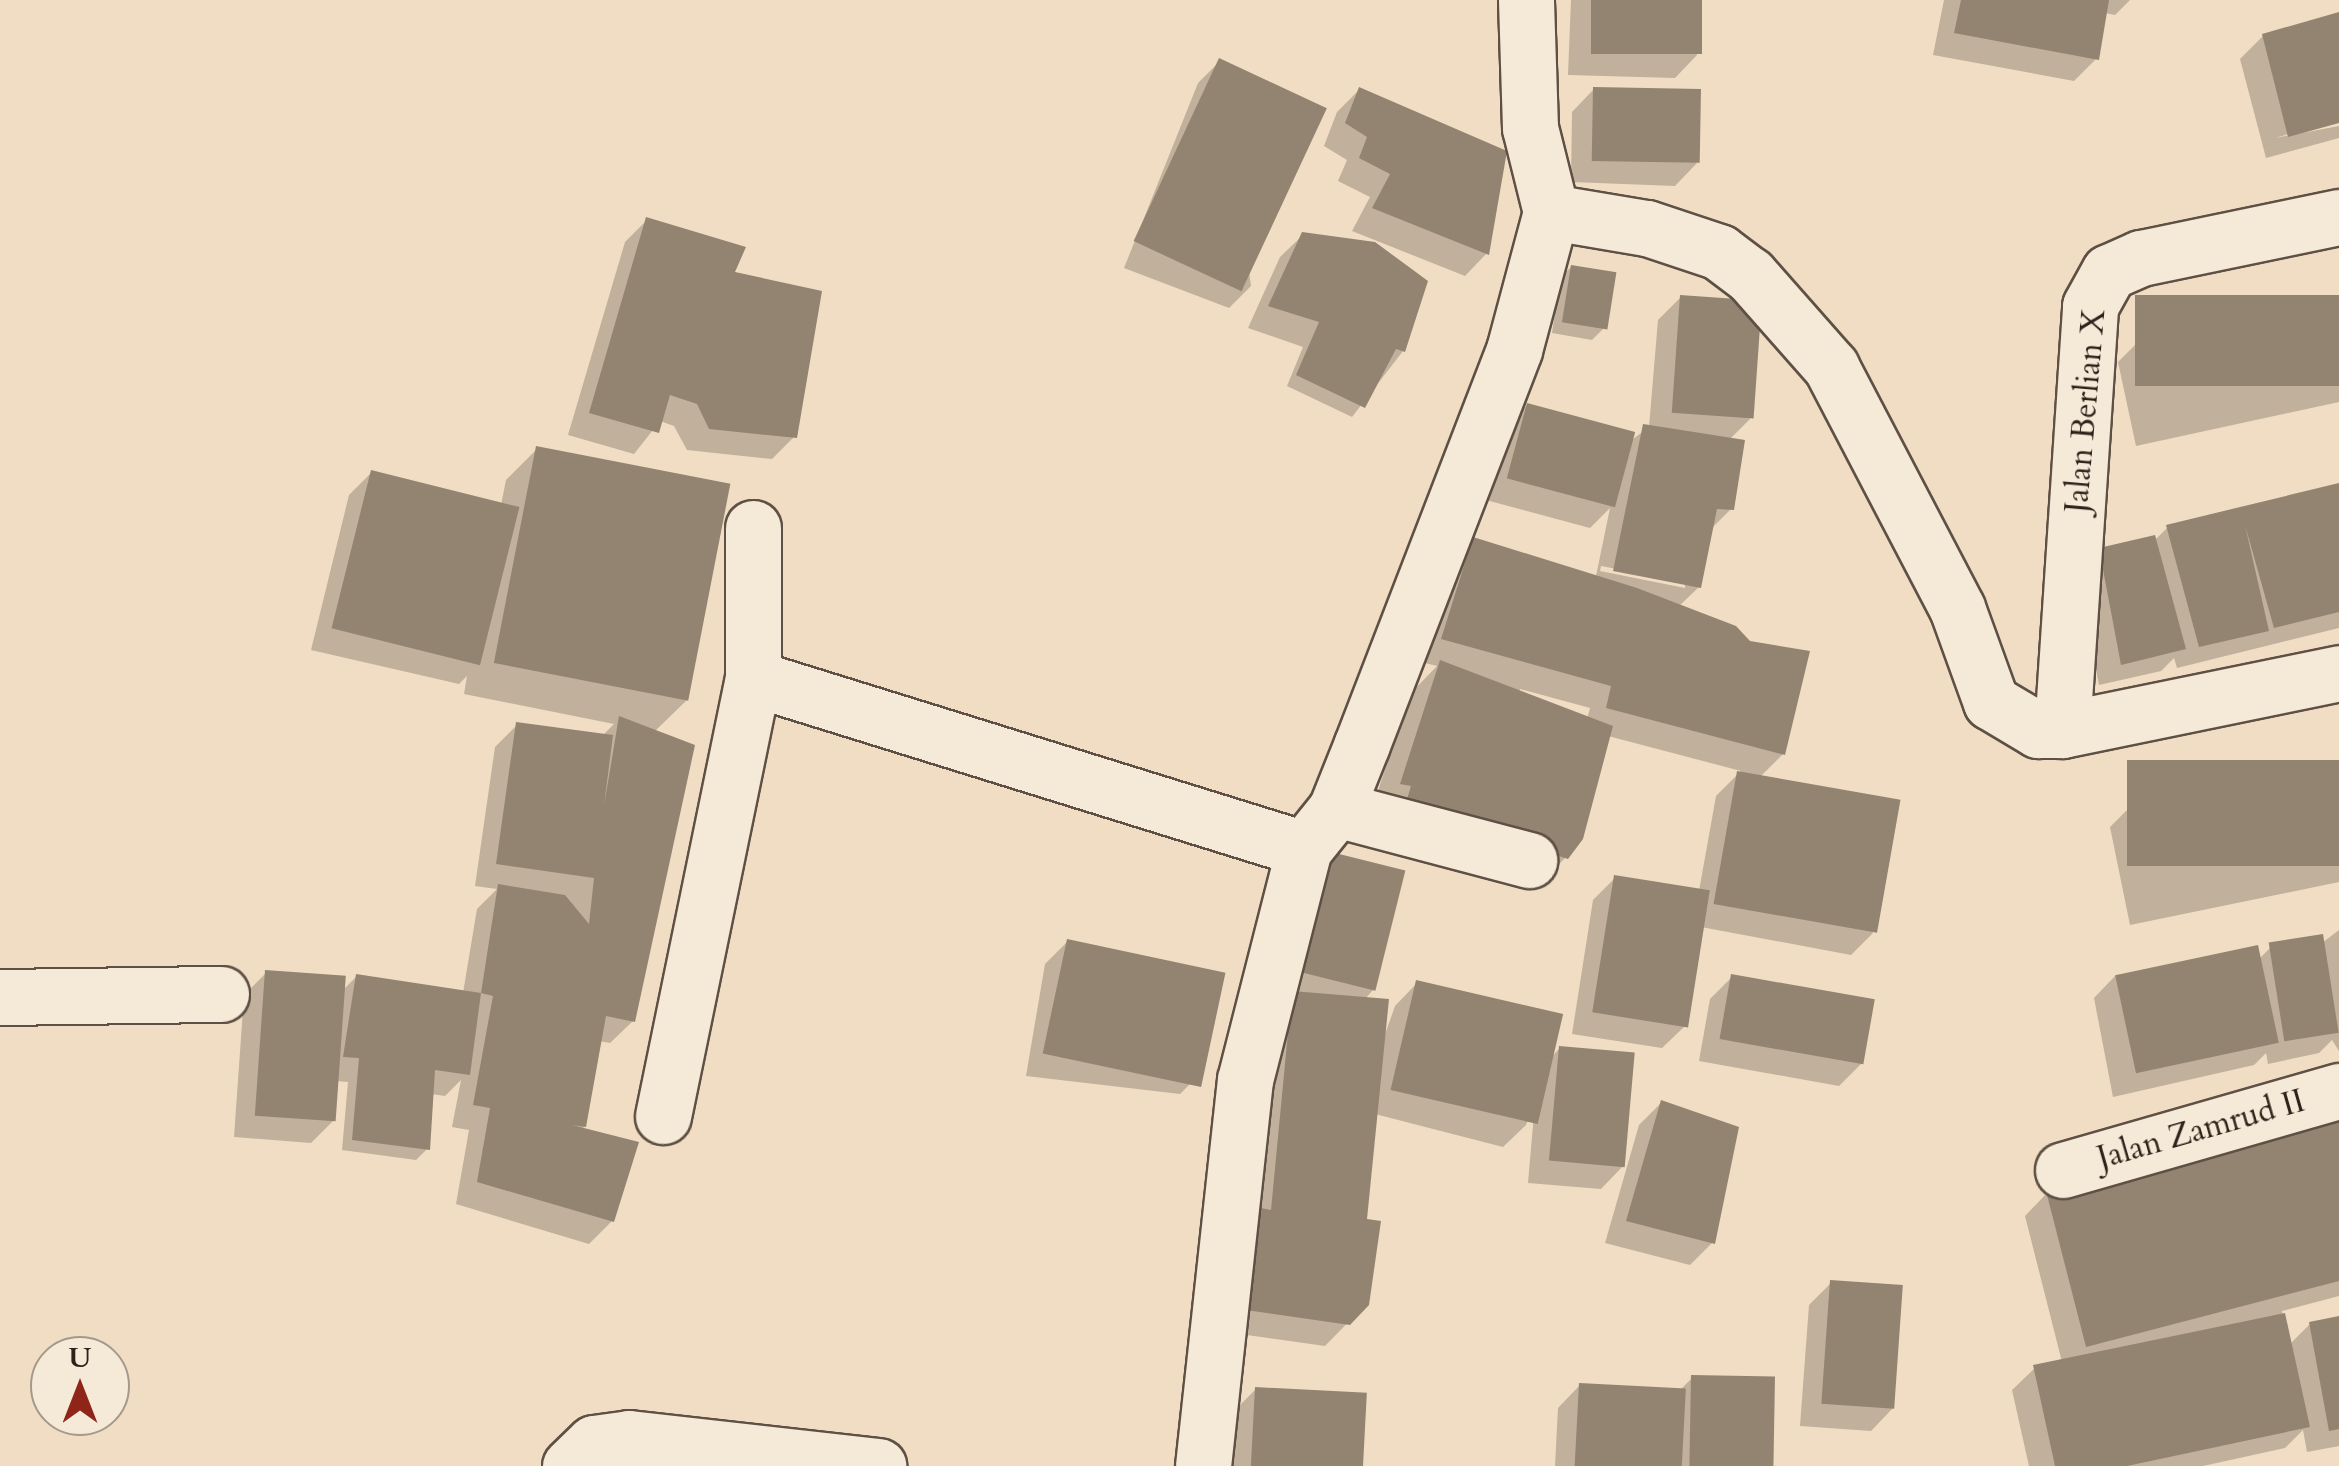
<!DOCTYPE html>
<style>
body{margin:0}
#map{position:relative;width:2339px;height:1466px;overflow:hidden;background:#f0ddc3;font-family:Cardo,serif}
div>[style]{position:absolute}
.shadow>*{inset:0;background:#0003}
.building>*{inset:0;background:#938371;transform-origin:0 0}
.roads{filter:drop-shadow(2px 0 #5e5044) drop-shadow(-2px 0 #5e5044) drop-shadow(0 2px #5e5044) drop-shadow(0 -2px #5e5044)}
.street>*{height:55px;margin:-27.5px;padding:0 27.5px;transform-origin:27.5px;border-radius:27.5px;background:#f5e9d8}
span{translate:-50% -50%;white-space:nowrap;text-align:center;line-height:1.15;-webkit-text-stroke:8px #f5e9d8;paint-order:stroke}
.street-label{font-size:32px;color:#2e2119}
.north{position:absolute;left:30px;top:1336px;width:100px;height:100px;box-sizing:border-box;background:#f5e9d8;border:2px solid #a5998c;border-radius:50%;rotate:0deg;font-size:28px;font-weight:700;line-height:40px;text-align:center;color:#2e2119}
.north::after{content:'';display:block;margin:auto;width:35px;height:45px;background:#8f2418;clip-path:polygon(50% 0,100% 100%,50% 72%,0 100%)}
</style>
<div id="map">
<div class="shadow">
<div style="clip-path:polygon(1571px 0,1699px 0,1697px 55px,1675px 78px,1568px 75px)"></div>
<div style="clip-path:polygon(1944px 0,2130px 0,2115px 15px,2105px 13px,2096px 59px,2074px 81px,1933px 55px)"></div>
<div style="clip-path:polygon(2339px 16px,2339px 120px,2275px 138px,2339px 126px,2339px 138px,2266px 158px,2240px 59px,2263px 36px)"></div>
<div style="clip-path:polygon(1220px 61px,1251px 286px,1229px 308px,1124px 268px,1198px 83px)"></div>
<div style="clip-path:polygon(1594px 89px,1697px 163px,1675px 186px,1571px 182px,1572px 112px)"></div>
<div style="clip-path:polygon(1359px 90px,1487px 253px,1465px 276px,1352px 231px,1370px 197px,1338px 181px,1347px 160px,1324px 146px,1337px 112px)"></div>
<div style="clip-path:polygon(647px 220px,732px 274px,795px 436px,772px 459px,687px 450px,674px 426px,660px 421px,634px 454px,568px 435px,625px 242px)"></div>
<div style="clip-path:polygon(1303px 235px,1403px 351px,1352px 417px,1287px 386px,1303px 347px,1248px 328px,1280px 257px)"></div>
<div style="clip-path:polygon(1571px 267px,1603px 329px,1592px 340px,1552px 333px,1560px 278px)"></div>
<div style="clip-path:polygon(evenodd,1681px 297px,1750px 419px,1729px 440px,1731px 509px,1710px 530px,1699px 587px,1677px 608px,1783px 754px,1759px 778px,1873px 933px,1851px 955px,1701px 927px,1685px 1026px,1662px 1048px,1572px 1034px,1593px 900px,1615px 878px,1699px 891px,1716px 796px,1741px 771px,1608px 736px,1566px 857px,1535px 889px,1375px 837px,1370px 815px,1410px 694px,1437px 666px,1421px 662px,1451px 562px,1473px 540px,1595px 581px,1610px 508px,1590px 528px,1486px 500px,1505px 428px,1527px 405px,1629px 442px,1649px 427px,1658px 320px,1681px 297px,1601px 566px,1685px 582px,1685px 588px,1600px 571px,1601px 566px,1681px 297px,1520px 689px,1590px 708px,1587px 719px,1519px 692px,1520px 689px,1681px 297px,1392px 805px,1557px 853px,1557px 858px,1392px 805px)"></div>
<div style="clip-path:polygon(2339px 297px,2339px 402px,2136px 446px,2118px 362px,2140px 340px)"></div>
<div style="clip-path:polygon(537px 449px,686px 701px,654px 732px,633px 1021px,610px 1043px,599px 1041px,583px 1131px,612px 1221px,589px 1244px,456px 1204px,469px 1130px,452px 1127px,461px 1080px,445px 1096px,431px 1094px,427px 1149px,416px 1160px,342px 1150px,348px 1082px,336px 1081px,333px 1121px,311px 1143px,234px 1137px,244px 995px,266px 973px,342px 991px,356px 977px,463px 993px,477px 909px,497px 889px,475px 886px,495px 747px,517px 725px,602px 736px,614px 724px,464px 694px,467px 676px,459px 684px,311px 650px,349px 495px,371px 473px,501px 505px,506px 480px)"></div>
<div style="clip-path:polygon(2339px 486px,2339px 628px,2177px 668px,2174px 658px,2161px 671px,2099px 685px,2077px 573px,2100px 550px,2154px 541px,2167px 528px)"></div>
<div style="clip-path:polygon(2339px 763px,2339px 882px,2130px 925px,2110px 827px,2132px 805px)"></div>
<div style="clip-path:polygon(1297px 874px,1374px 989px,1364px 1000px,1382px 1043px,1395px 1006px,1417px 983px,1545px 1064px,1560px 1048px,1623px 1166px,1601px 1189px,1528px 1183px,1535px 1102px,1526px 1125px,1503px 1147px,1375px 1114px,1365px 1221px,1366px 1304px,1325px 1346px,1225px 1332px)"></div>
<div style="clip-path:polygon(2339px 930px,2339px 1051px,2332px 1040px,2319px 1053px,2268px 1064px,2266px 1053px,2254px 1065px,2113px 1097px,2094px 998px,2116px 975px,2258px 960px,2270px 948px,2322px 943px)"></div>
<div style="clip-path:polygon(1067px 942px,1202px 1072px,1180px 1094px,1026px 1076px,1045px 964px)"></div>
<div style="clip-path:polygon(1732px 977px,1862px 1063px,1839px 1086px,1699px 1061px,1710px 999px)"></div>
<div style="clip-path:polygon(1662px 1102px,1712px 1243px,1690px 1265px,1605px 1243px,1639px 1125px)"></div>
<div style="clip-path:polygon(2339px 1119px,2339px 1296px,2282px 1311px,2290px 1344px,2310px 1324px,2339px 1319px,2339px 1446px,2307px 1452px,2303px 1430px,2285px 1448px,2203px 1466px,2029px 1466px,2012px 1390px,2035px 1368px,2062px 1362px,2025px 1216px,2047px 1193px)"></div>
<div style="clip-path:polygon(1831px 1283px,1893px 1408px,1871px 1431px,1800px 1426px,1809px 1305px)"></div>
<div style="clip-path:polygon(1692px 1378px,1771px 1466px,1555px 1466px,1558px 1408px,1580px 1385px,1679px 1391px)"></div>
<div style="clip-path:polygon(1256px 1389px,1362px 1466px,1230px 1466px,1233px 1412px)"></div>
</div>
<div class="building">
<div style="left:1591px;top:0;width:111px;height:54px"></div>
<div style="clip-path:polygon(1961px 0,2109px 0,2099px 60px,1954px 33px)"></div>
<div style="clip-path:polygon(2339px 12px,2339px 123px,2288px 137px,2262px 34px)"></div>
<div style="left:1219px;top:58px;width:119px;height:202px;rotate:25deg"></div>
<div style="clip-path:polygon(1359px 87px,1507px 151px,1489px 255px,1372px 208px,1390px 174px,1359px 158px,1367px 137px,1345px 123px)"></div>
<div style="left:1593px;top:87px;width:108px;height:74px;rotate:1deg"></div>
<div style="clip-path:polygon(646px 217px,746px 247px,735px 272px,822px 291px,797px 438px,709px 429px,697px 404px,670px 395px,659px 433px,589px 413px)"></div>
<div style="clip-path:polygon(1302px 232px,1375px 242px,1428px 281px,1405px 352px,1396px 349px,1365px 408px,1296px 375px,1319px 322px,1268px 306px)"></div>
<div style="left:1571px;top:265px;width:46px;height:58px;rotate:9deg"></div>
<div style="left:1680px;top:295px;width:82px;height:118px;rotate:4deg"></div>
<div style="left:2339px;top:295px;width:91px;height:204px;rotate:90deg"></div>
<div style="left:1527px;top:403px;width:112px;height:78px;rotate:15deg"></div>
<div style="clip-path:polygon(1643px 424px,1745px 440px,1734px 510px,1717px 509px,1701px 588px,1613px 571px)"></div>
<div style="left:536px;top:446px;width:198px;height:221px;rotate:11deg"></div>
<div style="left:371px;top:470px;width:153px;height:163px;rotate:14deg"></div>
<div style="clip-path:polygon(2339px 483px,2339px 612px,2274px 628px,2245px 525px,2269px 631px,2199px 647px,2166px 525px)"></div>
<div style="clip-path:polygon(2155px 535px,2186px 649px,2121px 665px,2099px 548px)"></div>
<div style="clip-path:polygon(1473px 537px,1637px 588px,1736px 626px,1750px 641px,1810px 651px,1785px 755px,1606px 708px,1611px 686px,1441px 639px)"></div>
<div style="clip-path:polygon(1440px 660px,1613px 726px,1583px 839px,1568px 859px,1405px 806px,1411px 786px,1400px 784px)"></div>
<div style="clip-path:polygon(619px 716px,695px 745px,635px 1022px,606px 1016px,586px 1127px,572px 1125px,639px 1142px,614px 1222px,477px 1182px,490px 1108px,473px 1105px,493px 996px,481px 993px,498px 884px,565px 895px,589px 924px,594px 878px,496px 864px,516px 722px,613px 735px,604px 806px)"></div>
<div style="left:2339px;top:760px;width:106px;height:212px;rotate:90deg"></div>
<div style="left:1737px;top:771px;width:166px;height:135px;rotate:10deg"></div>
<div style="left:1319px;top:849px;width:89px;height:124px;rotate:14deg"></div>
<div style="left:1614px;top:875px;width:97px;height:139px;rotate:9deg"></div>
<div style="left:2323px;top:934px;width:100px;height:55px;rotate:81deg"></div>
<div style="left:1067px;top:939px;width:162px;height:117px;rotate:12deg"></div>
<div style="left:2258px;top:945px;width:100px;height:146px;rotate:78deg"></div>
<div style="left:265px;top:970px;width:81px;height:146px;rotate:4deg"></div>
<div style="clip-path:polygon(356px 974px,481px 993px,470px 1075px,435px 1070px,430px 1150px,352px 1140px,359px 1058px,343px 1057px)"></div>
<div style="left:1731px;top:974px;width:146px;height:66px;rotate:10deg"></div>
<div style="left:1416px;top:980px;width:151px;height:113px;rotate:13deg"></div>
<div style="clip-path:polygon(1292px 991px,1389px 999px,1367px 1219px,1381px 1221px,1369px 1305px,1350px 1325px,1246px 1310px,1250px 1206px,1271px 1210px)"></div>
<div style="left:1559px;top:1046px;width:76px;height:115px;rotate:5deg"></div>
<div style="clip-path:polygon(1661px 1100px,1739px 1127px,1715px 1244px,1626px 1221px)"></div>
<div style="clip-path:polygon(2339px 1116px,2339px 1281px,2086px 1347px,2046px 1191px)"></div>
<div style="left:1830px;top:1280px;width:73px;height:124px;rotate:4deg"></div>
<div style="clip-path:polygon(2285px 1313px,2310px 1427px,2127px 1466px,2055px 1466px,2033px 1365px)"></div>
<div style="clip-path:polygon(2339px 1316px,2339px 1429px,2329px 1431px,2309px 1322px)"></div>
<div style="left:1691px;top:1375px;width:84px;height:91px;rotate:1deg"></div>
<div style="left:1579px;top:1383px;width:107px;height:83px;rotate:3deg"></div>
<div style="left:1255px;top:1387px;width:112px;height:79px;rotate:3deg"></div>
</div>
<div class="roads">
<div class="street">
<div style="left:1551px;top:212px;width:97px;rotate:9.5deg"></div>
<div style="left:1647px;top:228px;width:76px;rotate:18.4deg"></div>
<div style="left:1719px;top:252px;width:39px;rotate:37deg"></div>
<div style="left:1750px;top:275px;width:123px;rotate:48.6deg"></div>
<div style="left:1831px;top:367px;width:272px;rotate:62.4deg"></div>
<div style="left:1957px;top:608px;width:100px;rotate:70.1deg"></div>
<div style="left:1991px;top:702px;width:55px;rotate:30.8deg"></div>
<div style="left:2038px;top:730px;width:24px"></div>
<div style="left:2062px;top:730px;width:283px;rotate:-11.6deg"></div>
<div style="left:753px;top:678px;width:577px;rotate:17.24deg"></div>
<div style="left:2062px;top:730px;width:425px;rotate:-86.2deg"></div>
<div style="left:2090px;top:306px;width:39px;rotate:-61deg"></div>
<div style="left:2109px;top:272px;width:35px;rotate:-24deg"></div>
<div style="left:2141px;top:258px;width:202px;rotate:-11.7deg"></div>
<div style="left:1336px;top:809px;width:200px;rotate:14.8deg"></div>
<div style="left:0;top:997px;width:221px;rotate:-0.8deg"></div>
<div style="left:663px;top:1116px;width:447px;rotate:-78.4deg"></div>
<div style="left:753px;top:678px;width:150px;rotate:-90deg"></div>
<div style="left:2063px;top:1170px;width:287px;rotate:-16deg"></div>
<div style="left:570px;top:1466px;width:33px;rotate:-44deg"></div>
<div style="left:594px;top:1443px;width:35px;rotate:-8deg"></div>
<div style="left:629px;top:1438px;width:251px;rotate:6.4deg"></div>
<div style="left:1203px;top:1466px;width:388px;rotate:-83.8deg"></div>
<div style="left:1245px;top:1080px;width:238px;rotate:-75.7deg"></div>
<div style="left:1304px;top:849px;width:51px;rotate:-51.3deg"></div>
<div style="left:1336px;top:809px;width:70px;rotate:-68.2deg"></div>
<div style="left:1362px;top:744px;width:422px;rotate:-68.9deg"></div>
<div style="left:1514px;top:350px;width:143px;rotate:-75deg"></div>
<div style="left:1551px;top:212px;width:87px;rotate:-104deg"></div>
<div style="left:1530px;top:128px;width:128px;rotate:-91.8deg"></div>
</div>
</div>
<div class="street-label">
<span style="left:2086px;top:411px;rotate:-85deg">Jalan Berlian X</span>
<span style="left:2201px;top:1130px;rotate:-16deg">Jalan Zamrud II</span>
</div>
<div class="north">U</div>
</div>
